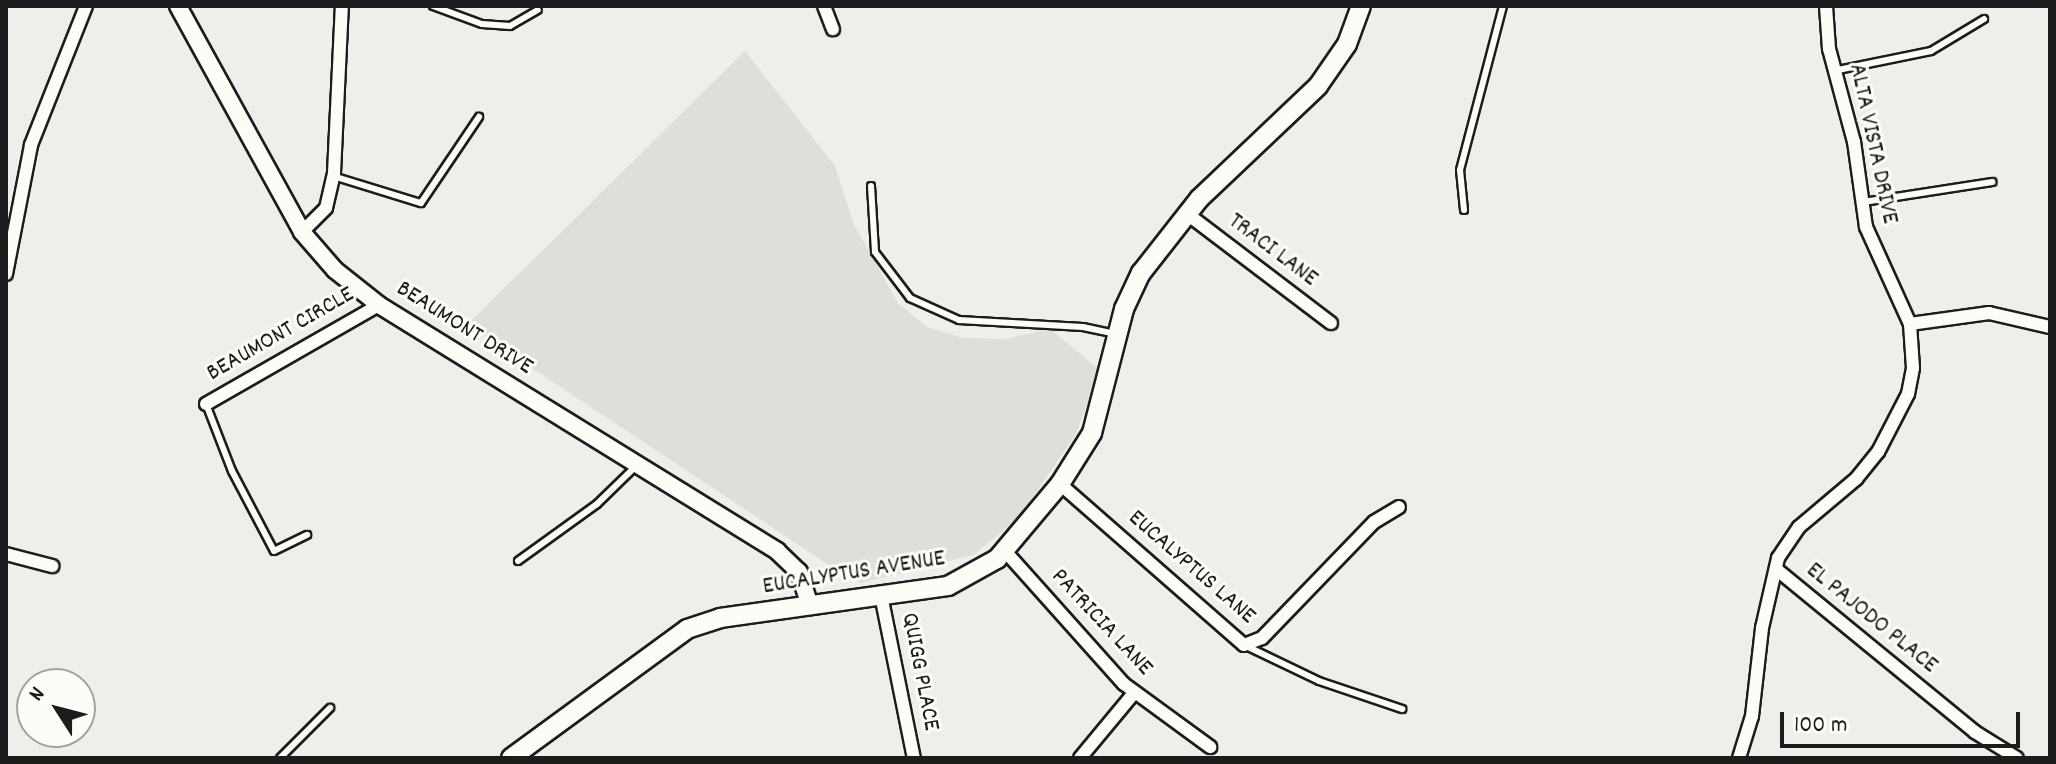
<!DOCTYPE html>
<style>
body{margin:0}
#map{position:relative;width:2056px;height:764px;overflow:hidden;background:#f0eeea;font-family:Dekko,sans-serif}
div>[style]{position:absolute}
.built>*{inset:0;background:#e0deda}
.roads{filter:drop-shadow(2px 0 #1c1c1c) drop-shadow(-2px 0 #1c1c1c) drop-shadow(0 2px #1c1c1c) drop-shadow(0 -2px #1c1c1c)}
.service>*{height:6px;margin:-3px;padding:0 3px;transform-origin:3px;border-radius:3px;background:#fdfcf7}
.minor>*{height:12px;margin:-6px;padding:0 6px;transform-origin:6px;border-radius:6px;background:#fdfcf7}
.tertiary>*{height:16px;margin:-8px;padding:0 8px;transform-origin:8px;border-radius:8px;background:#fdfcf7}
.secondary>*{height:18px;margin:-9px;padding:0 9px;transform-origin:9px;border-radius:9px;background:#fdfcf7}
span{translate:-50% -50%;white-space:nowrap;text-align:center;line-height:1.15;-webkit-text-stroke:6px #fdfcf7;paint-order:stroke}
.street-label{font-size:24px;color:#1c1c1c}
.frame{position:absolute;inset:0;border:8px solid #1c1c1c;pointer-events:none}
.north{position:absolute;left:16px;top:668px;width:80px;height:80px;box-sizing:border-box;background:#fdfcf7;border:2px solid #a3a29f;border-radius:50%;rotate:306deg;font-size:22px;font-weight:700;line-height:32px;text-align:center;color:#1c1c1c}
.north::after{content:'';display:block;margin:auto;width:28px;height:36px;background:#1c1c1c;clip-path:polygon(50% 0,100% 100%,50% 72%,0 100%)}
.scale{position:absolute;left:1780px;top:712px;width:240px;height:36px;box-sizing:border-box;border:4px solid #1c1c1c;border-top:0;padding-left:10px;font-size:24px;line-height:28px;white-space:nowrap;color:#1c1c1c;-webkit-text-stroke:6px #fdfcf7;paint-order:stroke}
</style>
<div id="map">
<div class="built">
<div style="clip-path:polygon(745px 51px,835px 166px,854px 225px,898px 303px,927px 327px,963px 338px,1005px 339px,1050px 329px,1100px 370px,1076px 434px,1018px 519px,973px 555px,861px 583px,847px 577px,467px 325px)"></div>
</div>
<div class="roads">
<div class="service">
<div style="left:433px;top:6px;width:52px;rotate:20.2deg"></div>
<div style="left:482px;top:24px;width:28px;rotate:4deg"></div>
<div style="left:510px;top:26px;width:32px;rotate:-30deg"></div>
<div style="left:1833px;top:71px;width:100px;rotate:-11.5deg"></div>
<div style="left:1931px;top:51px;width:62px;rotate:-31.1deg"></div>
<div style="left:333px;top:176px;width:92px;rotate:17.1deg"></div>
<div style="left:421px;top:203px;width:104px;rotate:-56deg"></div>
<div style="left:871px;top:186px;width:66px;rotate:86.5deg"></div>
<div style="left:875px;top:252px;width:58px;rotate:52.7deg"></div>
<div style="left:910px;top:298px;width:54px;rotate:24.2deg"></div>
<div style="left:959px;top:320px;width:124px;rotate:3.2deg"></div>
<div style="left:1083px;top:327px;width:33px;rotate:12deg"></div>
<div style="left:1863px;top:202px;width:131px;rotate:-8.8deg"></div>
<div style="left:1464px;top:210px;width:40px;rotate:-95.7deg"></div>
<div style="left:1460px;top:170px;width:170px;rotate:-75.3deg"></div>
<div style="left:206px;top:404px;width:72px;rotate:68.8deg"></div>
<div style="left:232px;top:471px;width:90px;rotate:62.3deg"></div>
<div style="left:274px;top:551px;width:37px;rotate:-26deg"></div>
<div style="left:518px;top:561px;width:97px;rotate:-35.8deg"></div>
<div style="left:597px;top:504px;width:54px;rotate:-44.3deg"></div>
<div style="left:1244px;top:645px;width:83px;rotate:25.6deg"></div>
<div style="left:1319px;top:681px;width:88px;rotate:18.6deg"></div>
<div style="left:280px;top:758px;width:71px;rotate:-45deg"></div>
</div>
<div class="minor">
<div style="left:824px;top:6px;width:25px;rotate:69deg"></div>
<div style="left:1186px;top:213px;width:182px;rotate:37.2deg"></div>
<div style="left:302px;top:232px;width:34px;rotate:-45deg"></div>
<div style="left:326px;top:208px;width:36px;rotate:-77deg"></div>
<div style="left:334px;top:173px;width:167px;rotate:-87.3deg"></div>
<div style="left:6px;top:274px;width:131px;rotate:-79deg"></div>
<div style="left:31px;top:145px;width:149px;rotate:-68.4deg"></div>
<div style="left:1910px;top:324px;width:80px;rotate:-7.9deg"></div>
<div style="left:1989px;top:313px;width:63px;rotate:12.9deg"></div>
<div style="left:206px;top:404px;width:199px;rotate:-29.8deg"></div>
<div style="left:1060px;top:484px;width:244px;rotate:41.2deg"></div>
<div style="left:1244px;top:645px;width:19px;rotate:-21deg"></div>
<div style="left:1262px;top:638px;width:161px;rotate:-46deg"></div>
<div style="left:1374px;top:522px;width:29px;rotate:-31deg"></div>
<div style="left:1005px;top:551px;width:178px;rotate:48.2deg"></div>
<div style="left:1124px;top:684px;width:107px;rotate:36.2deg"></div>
<div style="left:6px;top:554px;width:48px;rotate:14.6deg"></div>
<div style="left:1776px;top:569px;width:257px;rotate:39.3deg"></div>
<div style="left:1975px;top:732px;width:49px;rotate:31.8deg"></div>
<div style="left:881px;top:595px;width:166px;rotate:78.6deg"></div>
<div style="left:1080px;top:758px;width:85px;rotate:-50.3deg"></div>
<div style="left:1739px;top:758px;width:44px;rotate:-72.8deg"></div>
<div style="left:1752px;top:716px;width:89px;rotate:-83.5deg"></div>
<div style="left:1762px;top:628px;width:72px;rotate:-77.1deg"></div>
<div style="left:1778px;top:558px;width:37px;rotate:-56deg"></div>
<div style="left:1799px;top:527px;width:75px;rotate:-40.1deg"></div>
<div style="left:1856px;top:479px;width:35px;rotate:-51deg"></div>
<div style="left:1878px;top:452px;width:65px;rotate:-62.7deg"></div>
<div style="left:1908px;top:394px;width:26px;rotate:-79deg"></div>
<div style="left:1913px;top:368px;width:44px;rotate:-93.9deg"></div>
<div style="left:1910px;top:324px;width:107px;rotate:-114.4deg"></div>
<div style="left:1866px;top:227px;width:86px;rotate:-98deg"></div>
<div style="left:1854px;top:142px;width:96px;rotate:-105deg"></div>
<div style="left:1829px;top:49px;width:43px;rotate:-94deg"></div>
</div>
<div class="tertiary">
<div style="left:178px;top:6px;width:258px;rotate:61.2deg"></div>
<div style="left:302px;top:232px;width:50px;rotate:49deg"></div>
<div style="left:335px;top:270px;width:56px;rotate:38.5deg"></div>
<div style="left:379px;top:305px;width:468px;rotate:31.7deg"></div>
<div style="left:777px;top:551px;width:30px;rotate:44deg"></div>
<div style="left:799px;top:572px;width:36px;rotate:72deg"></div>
</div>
<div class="secondary">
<div style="left:511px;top:758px;width:218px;rotate:-36.2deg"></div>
<div style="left:687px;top:629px;width:35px;rotate:-18deg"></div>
<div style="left:720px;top:618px;width:230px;rotate:-8deg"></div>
<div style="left:948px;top:586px;width:56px;rotate:-28.9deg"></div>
<div style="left:997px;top:559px;width:98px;rotate:-50deg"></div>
<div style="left:1060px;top:484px;width:60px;rotate:-57.9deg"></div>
<div style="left:1092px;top:433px;width:128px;rotate:-75.5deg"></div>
<div style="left:1124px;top:309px;width:40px;rotate:-65deg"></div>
<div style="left:1141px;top:273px;width:94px;rotate:-51.9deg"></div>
<div style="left:1199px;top:199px;width:164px;rotate:-43.5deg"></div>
<div style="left:1318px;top:86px;width:51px;rotate:-55.4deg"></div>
<div style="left:1347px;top:44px;width:40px;rotate:-69.8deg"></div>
</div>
</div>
<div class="street-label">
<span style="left:1872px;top:144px;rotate:78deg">ALTA VISTA DRIVE</span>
<span style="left:1272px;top:251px;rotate:37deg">TRACI LANE</span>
<span style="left:464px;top:329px;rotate:32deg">BEAUMONT DRIVE</span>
<span style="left:281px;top:335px;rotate:-30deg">BEAUMONT CIRCLE</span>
<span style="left:1191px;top:568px;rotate:41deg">EUCALYPTUS LANE</span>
<span style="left:854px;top:574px;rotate:-9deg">EUCALYPTUS AVENUE</span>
<span style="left:1871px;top:619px;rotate:39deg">EL PAJODO PLACE</span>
<span style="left:1101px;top:623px;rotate:47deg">PATRICIA LANE</span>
<span style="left:919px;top:672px;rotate:79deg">QUIGG PLACE</span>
</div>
<div class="frame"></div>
<div class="north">N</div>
<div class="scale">100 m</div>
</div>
